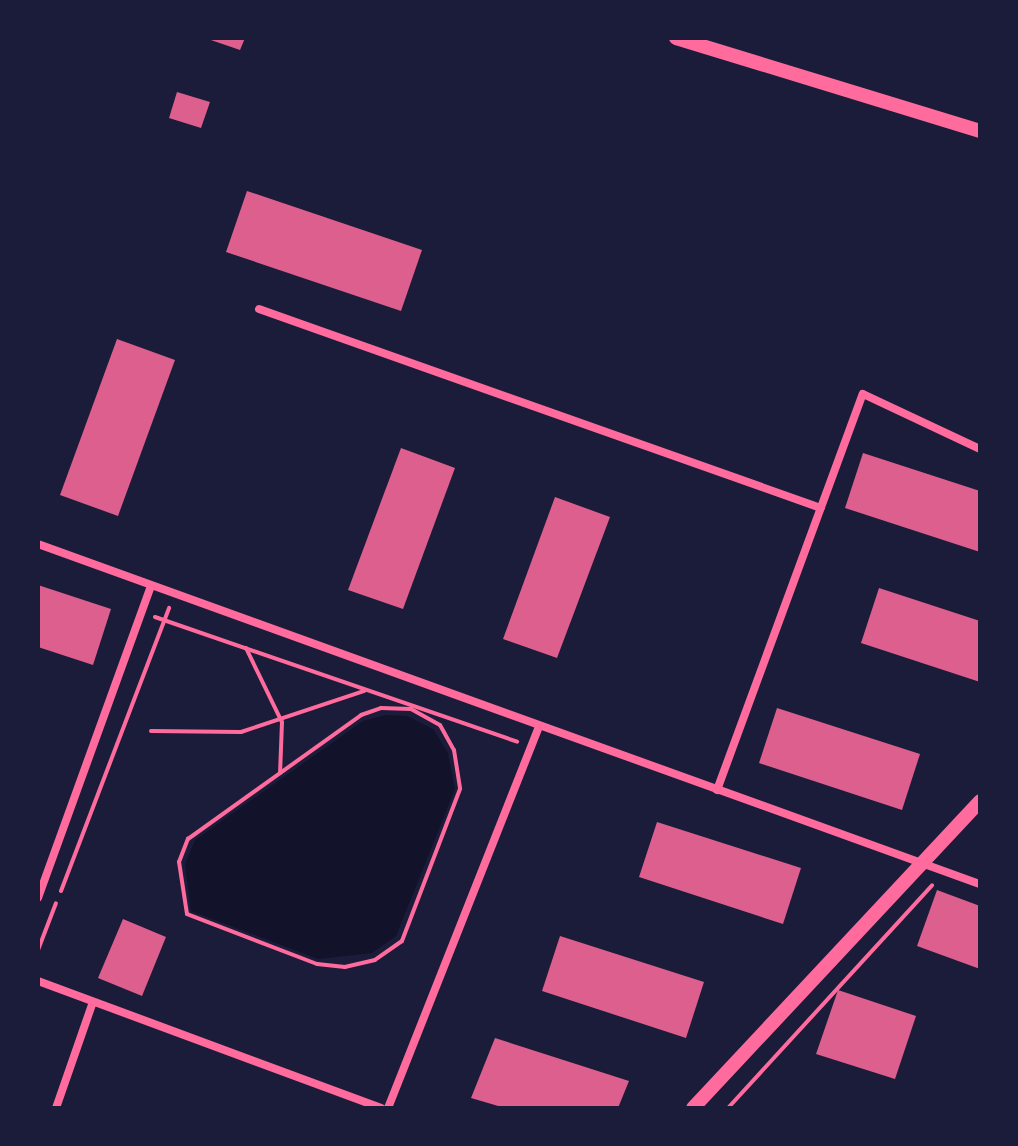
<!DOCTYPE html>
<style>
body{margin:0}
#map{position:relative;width:1018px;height:1146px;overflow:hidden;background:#1b1b3a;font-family:Karla,sans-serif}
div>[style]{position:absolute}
.water>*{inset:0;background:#12122b}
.building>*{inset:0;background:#dd5f8e}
.path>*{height:4px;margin:-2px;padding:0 2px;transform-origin:2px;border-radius:2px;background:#ff6b9d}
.minor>*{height:8px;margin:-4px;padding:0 4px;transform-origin:4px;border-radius:4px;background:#ff6b9d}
.tertiary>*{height:14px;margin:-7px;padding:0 7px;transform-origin:7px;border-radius:7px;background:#ff6b9d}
span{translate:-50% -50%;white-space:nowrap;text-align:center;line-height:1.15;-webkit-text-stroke:7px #1b1b3a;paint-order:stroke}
.frame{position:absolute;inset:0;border:40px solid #1b1b3a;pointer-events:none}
</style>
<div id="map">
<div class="water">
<i style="clip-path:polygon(386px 715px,407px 716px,433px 729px,448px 753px,455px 789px,396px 936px,372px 953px,318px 959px,191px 911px,185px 864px,195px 840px,363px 721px)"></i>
</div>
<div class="building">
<i style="clip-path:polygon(205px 38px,245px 38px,240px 50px)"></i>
<i style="clip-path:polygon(177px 92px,210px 102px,201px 128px,169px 118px)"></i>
<i style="clip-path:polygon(247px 191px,422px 250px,401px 311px,226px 252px)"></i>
<i style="clip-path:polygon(117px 339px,175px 360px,118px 516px,60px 495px)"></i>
<i style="clip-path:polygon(401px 448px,455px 468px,403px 609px,348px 590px)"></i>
<i style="clip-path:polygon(863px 453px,980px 491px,980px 552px,845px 508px)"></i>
<i style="clip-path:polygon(555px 497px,610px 517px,557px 658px,503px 639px)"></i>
<i style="clip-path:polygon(38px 585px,111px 609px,93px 665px,38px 647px)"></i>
<i style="clip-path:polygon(879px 588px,980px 621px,980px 682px,861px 643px)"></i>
<i style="clip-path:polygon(777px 708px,920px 754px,902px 810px,759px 763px)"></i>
<i style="clip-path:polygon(657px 822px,801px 868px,783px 924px,639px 877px)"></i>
<i style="clip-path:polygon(937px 890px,980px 906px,980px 969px,917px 946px)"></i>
<i style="clip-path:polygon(123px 919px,166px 937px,142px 996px,98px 978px)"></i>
<i style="clip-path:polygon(560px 936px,704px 982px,686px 1038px,542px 991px)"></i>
<i style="clip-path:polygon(838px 990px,916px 1016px,895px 1079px,816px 1054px)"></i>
<i style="clip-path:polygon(495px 1038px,629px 1081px,618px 1108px,505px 1108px,471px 1098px)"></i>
</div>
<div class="path">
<i style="left:155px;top:617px;width:383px;rotate:19deg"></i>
<i style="left:246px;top:648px;width:82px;rotate:64.1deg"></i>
<i style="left:282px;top:722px;width:51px;rotate:92.2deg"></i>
<i style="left:381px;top:708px;width:30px;rotate:2deg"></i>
<i style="left:411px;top:709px;width:33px;rotate:29deg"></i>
<i style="left:440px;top:725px;width:29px;rotate:61deg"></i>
<i style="left:454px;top:750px;width:39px;rotate:81deg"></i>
<i style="left:460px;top:789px;width:163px;rotate:110.9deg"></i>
<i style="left:402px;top:941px;width:33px;rotate:145deg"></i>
<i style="left:375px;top:960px;width:31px;rotate:167deg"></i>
<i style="left:345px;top:967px;width:28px;rotate:-174deg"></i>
<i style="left:317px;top:964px;width:139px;rotate:-159deg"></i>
<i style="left:187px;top:914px;width:53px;rotate:-98.7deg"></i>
<i style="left:179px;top:862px;width:25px;rotate:-69deg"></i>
<i style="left:188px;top:839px;width:213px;rotate:-35.6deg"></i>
<i style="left:361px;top:715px;width:21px;rotate:-19deg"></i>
<i style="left:151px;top:731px;width:90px;rotate:0.6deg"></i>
<i style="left:241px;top:732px;width:130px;rotate:-18.4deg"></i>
<i style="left:61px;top:891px;width:303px;rotate:-69.1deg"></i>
<i style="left:38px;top:950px;width:50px;rotate:-69deg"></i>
<i style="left:728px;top:1108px;width:302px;rotate:-47.5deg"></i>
</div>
<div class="minor">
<i style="left:259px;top:309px;width:596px;rotate:19.5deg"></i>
<i style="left:38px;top:544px;width:1001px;rotate:19.85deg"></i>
<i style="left:717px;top:790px;width:422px;rotate:-69.8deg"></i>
<i style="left:863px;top:394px;width:129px;rotate:25.2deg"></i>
<i style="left:38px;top:898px;width:332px;rotate:-70.1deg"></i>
<i style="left:38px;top:981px;width:366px;rotate:20.3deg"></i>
<i style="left:56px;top:1108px;width:112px;rotate:-70.8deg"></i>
<i style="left:388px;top:1108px;width:410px;rotate:-68.4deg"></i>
</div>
<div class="tertiary">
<i style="left:676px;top:38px;width:318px;rotate:17deg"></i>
<i style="left:693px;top:1108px;width:420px;rotate:-46.9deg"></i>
</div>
<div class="frame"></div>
</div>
